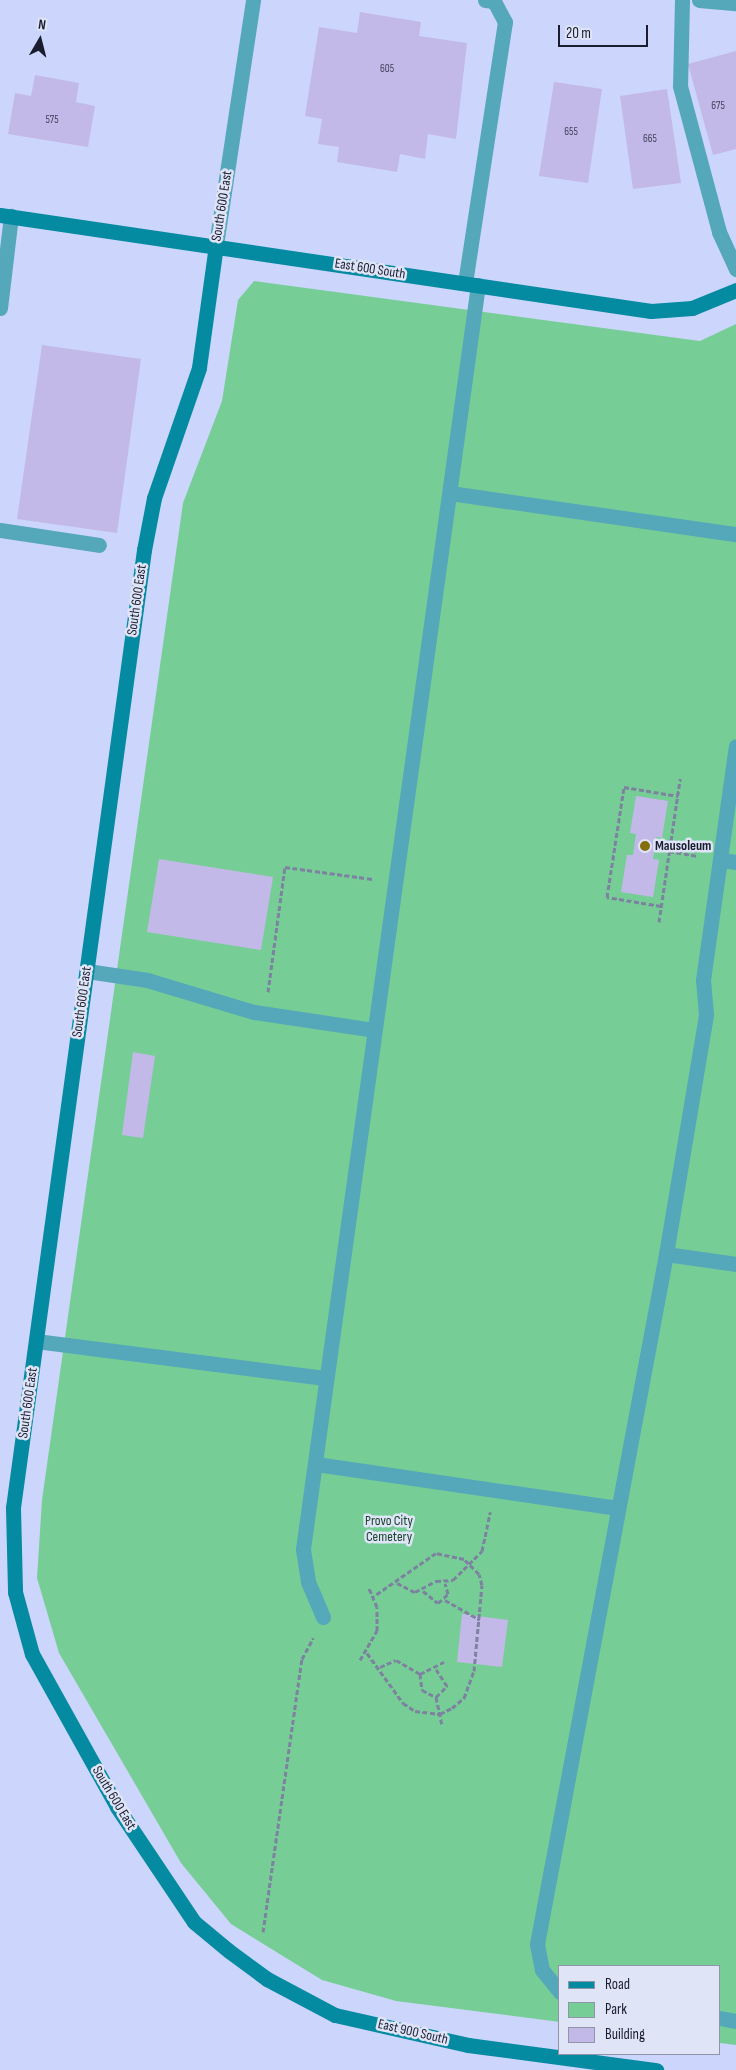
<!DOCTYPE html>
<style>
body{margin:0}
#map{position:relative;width:736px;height:2070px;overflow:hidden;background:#ccd5fc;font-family:"Sofia Sans Condensed",sans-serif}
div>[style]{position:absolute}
.green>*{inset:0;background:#76ce96}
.building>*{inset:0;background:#c3b9e9}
.path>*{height:3px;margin-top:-1.5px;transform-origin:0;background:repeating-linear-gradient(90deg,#7c829f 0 5px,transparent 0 7.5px)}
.lane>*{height:15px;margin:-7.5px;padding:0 7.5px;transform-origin:7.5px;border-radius:7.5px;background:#55a7ba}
.street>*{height:15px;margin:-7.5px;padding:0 7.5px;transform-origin:7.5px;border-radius:7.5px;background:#55a7ba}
.secondary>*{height:15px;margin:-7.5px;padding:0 7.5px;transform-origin:7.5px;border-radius:7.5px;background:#048aa1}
.dots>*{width:14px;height:14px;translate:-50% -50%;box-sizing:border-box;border:2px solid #dfe4f7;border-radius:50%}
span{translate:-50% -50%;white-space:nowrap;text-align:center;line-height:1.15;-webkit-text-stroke:5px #dfe4f7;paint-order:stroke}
.number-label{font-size:11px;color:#44445d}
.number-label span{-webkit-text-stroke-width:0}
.street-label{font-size:14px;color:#191d2e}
.poi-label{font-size:14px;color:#191d2e;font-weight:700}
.left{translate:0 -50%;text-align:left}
.park-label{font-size:14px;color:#1a432a}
.legend{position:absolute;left:558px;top:1965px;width:162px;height:90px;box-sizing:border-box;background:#dfe4f7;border:1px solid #9094a7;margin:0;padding:6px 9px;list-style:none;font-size:15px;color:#191d2e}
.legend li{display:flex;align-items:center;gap:10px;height:25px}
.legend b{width:25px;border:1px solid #9094a7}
.north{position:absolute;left:15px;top:15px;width:50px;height:50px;-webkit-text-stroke:4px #dfe4f7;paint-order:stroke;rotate:8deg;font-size:14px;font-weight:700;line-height:20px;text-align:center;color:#191d2e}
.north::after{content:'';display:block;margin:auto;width:18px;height:22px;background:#191d2e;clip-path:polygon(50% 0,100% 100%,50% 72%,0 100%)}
.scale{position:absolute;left:558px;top:25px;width:90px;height:22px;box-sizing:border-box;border:2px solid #191d2e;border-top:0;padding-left:6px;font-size:15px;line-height:18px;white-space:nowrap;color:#191d2e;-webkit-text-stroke:4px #dfe4f7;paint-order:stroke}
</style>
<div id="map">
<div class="green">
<i style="clip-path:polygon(254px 281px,700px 341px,736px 324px,736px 2045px,720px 2043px,720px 1966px,560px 1966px,560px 2022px,396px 2001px,322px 1980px,231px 1924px,181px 1863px,59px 1653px,37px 1578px,42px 1500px,183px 503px,222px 401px,238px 300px)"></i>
</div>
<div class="building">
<i style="clip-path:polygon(360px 12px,421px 22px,419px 36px,467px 43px,456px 139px,428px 134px,425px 159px,400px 154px,397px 172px,337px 162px,339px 147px,318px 144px,322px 119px,305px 116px,319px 27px,357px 33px)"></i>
<i style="clip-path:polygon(736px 51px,736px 149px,713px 155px,688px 64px)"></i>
<i style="clip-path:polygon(35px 75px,79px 83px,76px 102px,95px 106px,88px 147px,8px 134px,15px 93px,31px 96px)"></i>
<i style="clip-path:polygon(554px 82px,602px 89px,588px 183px,539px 176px)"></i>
<i style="clip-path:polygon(667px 89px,681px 183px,633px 189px,620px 96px)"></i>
<i style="clip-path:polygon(42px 345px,141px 359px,117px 533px,17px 519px)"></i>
<i style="clip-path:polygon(636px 796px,668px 801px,662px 838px,656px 837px,653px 859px,659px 860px,653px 897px,621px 892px,627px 855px,633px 855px,636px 834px,630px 833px)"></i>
<i style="clip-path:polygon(159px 859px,273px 877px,261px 950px,147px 932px)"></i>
<i style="clip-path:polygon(133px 1052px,155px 1056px,143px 1138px,122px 1135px)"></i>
<i style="clip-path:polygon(462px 1614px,508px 1620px,502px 1667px,457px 1662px)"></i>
</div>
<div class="path">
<i style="left:669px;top:851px;width:29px;rotate:10deg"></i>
<i style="left:661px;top:906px;width:55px;rotate:-170.5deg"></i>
<i style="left:607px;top:897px;width:111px;rotate:-81.2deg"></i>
<i style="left:624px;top:787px;width:55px;rotate:9.5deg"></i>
<i style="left:659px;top:922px;width:145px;rotate:-81.6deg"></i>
<i style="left:268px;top:992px;width:126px;rotate:-82.3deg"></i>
<i style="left:285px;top:867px;width:88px;rotate:7.9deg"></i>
<i style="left:397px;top:1583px;width:20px;rotate:27deg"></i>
<i style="left:415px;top:1592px;width:24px;rotate:-28deg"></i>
<i style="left:436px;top:1581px;width:17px;rotate:-3deg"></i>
<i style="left:453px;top:1580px;width:41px;rotate:-45deg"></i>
<i style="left:482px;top:1551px;width:40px;rotate:-78deg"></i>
<i style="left:423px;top:1591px;width:19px;rotate:39deg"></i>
<i style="left:438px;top:1603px;width:13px;rotate:-42deg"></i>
<i style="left:448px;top:1594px;width:11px;rotate:-105deg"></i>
<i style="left:445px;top:1600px;width:40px;rotate:29.7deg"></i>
<i style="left:367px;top:1653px;width:62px;rotate:54.2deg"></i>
<i style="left:403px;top:1703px;width:14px;rotate:34deg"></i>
<i style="left:415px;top:1711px;width:25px;rotate:7deg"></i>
<i style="left:440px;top:1714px;width:13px;rotate:-27deg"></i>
<i style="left:452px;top:1708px;width:16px;rotate:-40deg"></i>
<i style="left:464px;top:1698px;width:29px;rotate:-70deg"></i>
<i style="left:474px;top:1671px;width:86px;rotate:-84.7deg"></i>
<i style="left:482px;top:1585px;width:11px;rotate:-105deg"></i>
<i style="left:479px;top:1574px;width:21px;rotate:-135deg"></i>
<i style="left:464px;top:1559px;width:29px;rotate:-168deg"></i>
<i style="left:436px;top:1553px;width:75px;rotate:145.3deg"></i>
<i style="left:360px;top:1660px;width:34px;rotate:-60deg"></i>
<i style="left:377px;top:1631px;width:24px;rotate:-90deg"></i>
<i style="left:377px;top:1607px;width:21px;rotate:-113deg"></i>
<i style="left:380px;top:1667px;width:17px;rotate:-24deg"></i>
<i style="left:396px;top:1660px;width:28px;rotate:30deg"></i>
<i style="left:420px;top:1674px;width:27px;rotate:-27deg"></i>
<i style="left:420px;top:1674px;width:16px;rotate:83deg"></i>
<i style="left:422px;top:1690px;width:16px;rotate:27deg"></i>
<i style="left:436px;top:1697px;width:16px;rotate:-45deg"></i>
<i style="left:447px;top:1686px;width:20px;rotate:-123deg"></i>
<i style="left:436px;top:1697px;width:30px;rotate:78deg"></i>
<i style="left:263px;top:1932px;width:276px;rotate:-81.9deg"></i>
<i style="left:302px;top:1659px;width:24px;rotate:-62deg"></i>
</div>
<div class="lane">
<i style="left:682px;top:0;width:86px;rotate:91.3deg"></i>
<i style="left:680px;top:86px;width:151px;rotate:75deg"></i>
<i style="left:719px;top:232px;width:41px;rotate:65.3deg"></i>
<i style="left:699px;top:0;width:37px;rotate:5deg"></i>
<i style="left:465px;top:283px;width:264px;rotate:-81.3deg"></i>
<i style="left:505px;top:22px;width:24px;rotate:-118deg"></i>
<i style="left:494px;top:1px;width:9px;rotate:-174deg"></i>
<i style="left:0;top:308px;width:93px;rotate:-83.2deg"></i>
<i style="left:450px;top:493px;width:289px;rotate:8.2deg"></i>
<i style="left:0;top:530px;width:100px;rotate:8.6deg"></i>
<i style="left:720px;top:860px;width:16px;rotate:7deg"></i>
<i style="left:87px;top:971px;width:61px;rotate:8.5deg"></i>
<i style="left:147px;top:980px;width:112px;rotate:16.7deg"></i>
<i style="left:254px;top:1012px;width:121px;rotate:8.5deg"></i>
<i style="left:666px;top:1254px;width:71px;rotate:8.1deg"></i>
<i style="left:36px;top:1341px;width:291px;rotate:7.3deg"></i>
<i style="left:316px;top:1464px;width:303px;rotate:8.3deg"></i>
<i style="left:323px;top:1617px;width:39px;rotate:-113deg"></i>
<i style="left:308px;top:1581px;width:32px;rotate:-99deg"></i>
<i style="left:303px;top:1549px;width:1276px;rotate:-82.12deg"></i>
<i style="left:560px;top:1992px;width:28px;rotate:-129deg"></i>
<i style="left:542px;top:1970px;width:26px;rotate:-101deg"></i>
<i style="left:537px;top:1944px;width:702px;rotate:-79.41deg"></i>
<i style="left:666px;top:1254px;width:243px;rotate:-80.5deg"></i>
<i style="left:706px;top:1014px;width:34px;rotate:-95deg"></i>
<i style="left:703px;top:980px;width:236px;rotate:-82deg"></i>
<i style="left:720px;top:2018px;width:16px;rotate:11deg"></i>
</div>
<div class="street">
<i style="left:216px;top:245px;width:248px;rotate:-81.4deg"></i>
</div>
<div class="secondary">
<i style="left:0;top:215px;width:658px;rotate:8.39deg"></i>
<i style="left:651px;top:311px;width:41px;rotate:-4.2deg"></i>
<i style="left:692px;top:308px;width:48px;rotate:-22.2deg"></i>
<i style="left:216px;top:245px;width:124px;rotate:97.9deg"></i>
<i style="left:199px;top:368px;width:138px;rotate:109.1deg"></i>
<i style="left:154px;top:498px;width:53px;rotate:100.9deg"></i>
<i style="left:144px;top:550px;width:967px;rotate:97.79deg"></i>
<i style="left:13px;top:1508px;width:84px;rotate:88.6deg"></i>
<i style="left:15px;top:1592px;width:64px;rotate:74.7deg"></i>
<i style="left:32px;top:1654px;width:175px;rotate:60.9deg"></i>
<i style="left:117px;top:1807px;width:138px;rotate:56.2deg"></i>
<i style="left:194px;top:1922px;width:45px;rotate:39.6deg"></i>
<i style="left:229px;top:1951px;width:47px;rotate:36.4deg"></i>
<i style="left:267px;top:1979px;width:77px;rotate:27.9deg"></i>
<i style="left:335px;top:2015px;width:136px;rotate:12.7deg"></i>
<i style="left:468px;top:2045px;width:190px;rotate:7.6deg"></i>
</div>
<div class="dots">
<i style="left:645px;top:846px;background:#856f0d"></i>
</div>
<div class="number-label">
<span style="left:387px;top:69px">605</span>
<span style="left:718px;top:106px">675</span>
<span style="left:52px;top:120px">575</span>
<span style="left:571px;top:132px">655</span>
<span style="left:650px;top:139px">665</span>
</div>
<div class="street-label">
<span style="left:222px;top:206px;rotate:-81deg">South 600 East</span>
<span style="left:370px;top:269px;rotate:9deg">East 600 South</span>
<span style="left:137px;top:600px;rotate:-82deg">South 600 East</span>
<span style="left:82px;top:1002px;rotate:-82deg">South 600 East</span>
<span style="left:28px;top:1403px;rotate:-82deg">South 600 East</span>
<span style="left:114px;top:1798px;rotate:59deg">South 600 East</span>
<span style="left:413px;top:2032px;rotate:13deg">East 900 South</span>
</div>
<div class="poi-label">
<span class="left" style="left:655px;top:846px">Mausoleum</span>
</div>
<div class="park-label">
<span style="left:389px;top:1529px">Provo City<br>Cemetery</span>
</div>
<ul class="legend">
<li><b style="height:6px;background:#048aa1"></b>Road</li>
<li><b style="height:14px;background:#76ce96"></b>Park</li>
<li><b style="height:14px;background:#c3b9e9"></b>Building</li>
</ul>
<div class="north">N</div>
<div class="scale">20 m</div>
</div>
